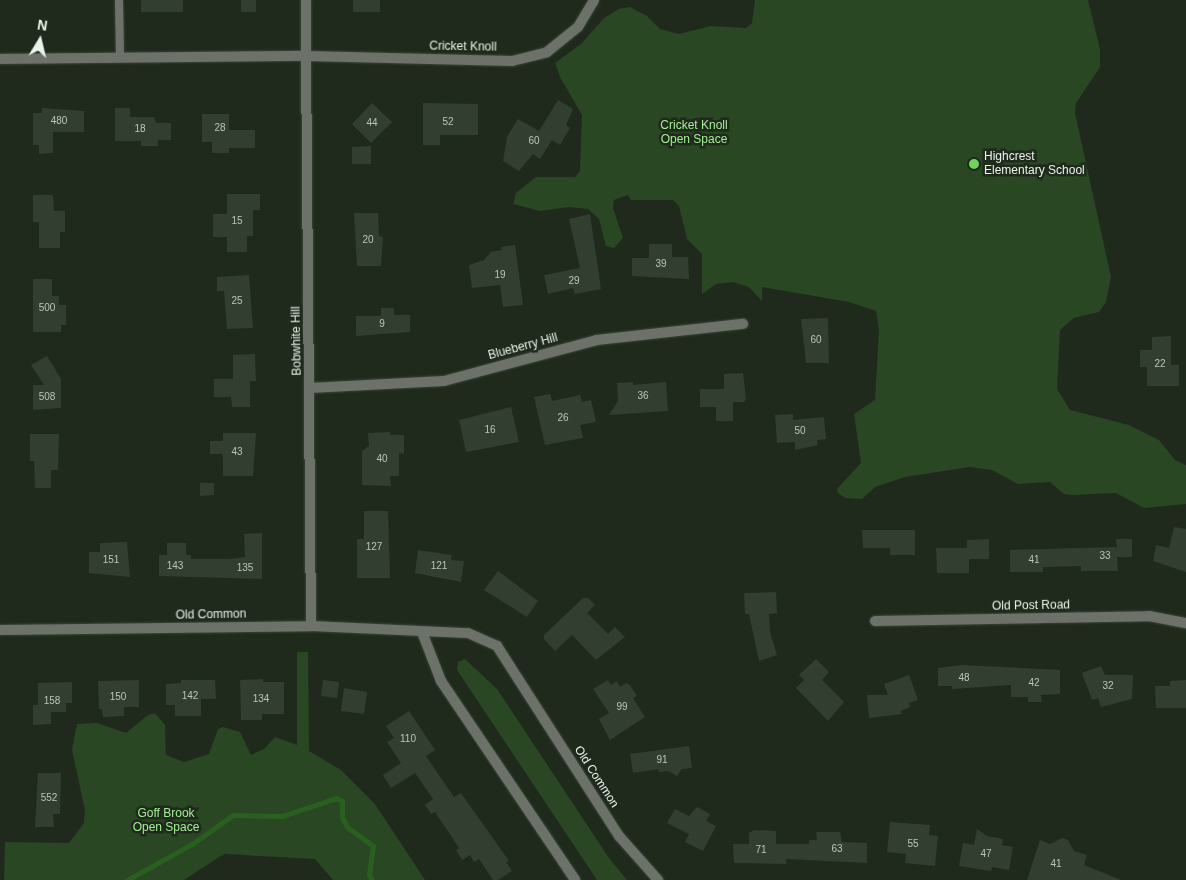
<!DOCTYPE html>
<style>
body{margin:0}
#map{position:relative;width:1186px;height:880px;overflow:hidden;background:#1f2a1d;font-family:Arial,sans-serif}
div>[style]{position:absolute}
.green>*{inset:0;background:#284722}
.stream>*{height:5px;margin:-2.5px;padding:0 2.5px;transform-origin:2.5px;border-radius:2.5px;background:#2a601f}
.building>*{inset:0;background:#323e30}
.roads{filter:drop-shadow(0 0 1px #3b463a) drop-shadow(0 0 1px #3b463a)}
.service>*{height:8px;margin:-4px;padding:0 4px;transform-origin:4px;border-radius:4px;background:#6c716a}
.minor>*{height:10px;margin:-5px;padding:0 5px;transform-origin:5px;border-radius:5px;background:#6c716a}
.dots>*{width:14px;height:14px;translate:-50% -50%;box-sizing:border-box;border:2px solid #1f2a1d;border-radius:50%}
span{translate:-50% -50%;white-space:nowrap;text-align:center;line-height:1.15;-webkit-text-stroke:5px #1f2a1d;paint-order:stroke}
.number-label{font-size:10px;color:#bcc5bb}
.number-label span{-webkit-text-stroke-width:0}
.street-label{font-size:12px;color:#eaf2e9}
.park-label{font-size:12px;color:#a1ee93}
.poi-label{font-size:12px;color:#eaf2e9}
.left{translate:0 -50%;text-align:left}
.north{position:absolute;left:15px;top:15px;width:50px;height:50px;-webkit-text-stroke:4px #1f2a1d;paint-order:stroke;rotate:9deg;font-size:14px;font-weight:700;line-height:20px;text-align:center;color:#eaf2e9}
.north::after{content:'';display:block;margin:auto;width:18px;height:22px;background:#eaf2e9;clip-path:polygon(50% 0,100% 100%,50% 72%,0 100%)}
</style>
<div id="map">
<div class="green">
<i style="clip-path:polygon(755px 0,1088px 0,1100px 49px,1100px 67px,1076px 103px,1075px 113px,1111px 277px,1106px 302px,1099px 312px,1074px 318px,1060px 330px,1057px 389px,1070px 410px,1129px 425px,1159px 440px,1175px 460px,1186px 465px,1186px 504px,1144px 508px,1116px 493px,1072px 495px,1064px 494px,1050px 482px,1018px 484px,992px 470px,969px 467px,905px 477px,875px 487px,862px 499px,845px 498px,838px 493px,837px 489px,861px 463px,854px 414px,875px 400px,879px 329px,876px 311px,849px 302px,762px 287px,762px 301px,749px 287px,733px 282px,716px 284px,702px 294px,702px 254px,687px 239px,679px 206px,673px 200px,631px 200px,628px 195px,614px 200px,613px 208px,623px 238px,614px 248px,606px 246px,599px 219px,588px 209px,569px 207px,540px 211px,513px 204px,516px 193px,536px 177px,575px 177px,580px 171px,582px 115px,560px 77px,555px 63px,581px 44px,604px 18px,619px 9px,630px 7px,647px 16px,660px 29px,679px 34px,711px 26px,746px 28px,752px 23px)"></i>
<i style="clip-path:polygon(297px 652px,308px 652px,309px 751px,341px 770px,375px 804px,425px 880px,333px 880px,315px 859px,224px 854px,184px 880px,4px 880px,5px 842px,69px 843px,84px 823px,85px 810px,72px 750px,77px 724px,97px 723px,126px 733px,148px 715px,155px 713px,165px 725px,166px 755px,184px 762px,209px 754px,218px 729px,223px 727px,240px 732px,251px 755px,264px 749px,275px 737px,297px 745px)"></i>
<i style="clip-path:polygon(465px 659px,497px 689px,609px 858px,627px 880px,597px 880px,457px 670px,458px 662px)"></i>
</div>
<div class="stream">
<i style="left:127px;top:880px;width:74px;rotate:-29deg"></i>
<i style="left:192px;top:844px;width:50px;rotate:-35.3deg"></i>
<i style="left:233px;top:815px;width:49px;rotate:1.2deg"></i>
<i style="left:282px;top:816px;width:57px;rotate:-18.4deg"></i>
<i style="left:336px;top:798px;width:7px;rotate:27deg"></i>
<i style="left:342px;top:801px;width:16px;rotate:90deg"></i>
<i style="left:342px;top:817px;width:11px;rotate:63deg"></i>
<i style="left:347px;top:827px;width:32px;rotate:36deg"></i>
<i style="left:373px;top:846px;width:29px;rotate:98deg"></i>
<i style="left:369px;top:875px;width:6px;rotate:59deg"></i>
</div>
<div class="building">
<i style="clip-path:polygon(141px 0,183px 0,183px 12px,141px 12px)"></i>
<i style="clip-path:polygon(241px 0,256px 0,256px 12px,241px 12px)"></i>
<i style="clip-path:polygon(353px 0,380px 0,380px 12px,353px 12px)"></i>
<i style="clip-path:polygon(558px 100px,573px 109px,566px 125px,570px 128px,560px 145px,552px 140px,540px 159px,533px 154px,519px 171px,503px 161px,507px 137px,518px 119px,539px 131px)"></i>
<i style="clip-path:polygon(372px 103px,392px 122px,371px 143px,352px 124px)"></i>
<i style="clip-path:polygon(423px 103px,478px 104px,478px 135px,440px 135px,440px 145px,423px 145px)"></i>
<i style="clip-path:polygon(42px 108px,84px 111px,84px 132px,53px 132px,53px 153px,39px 154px,39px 145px,33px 145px,33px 113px,42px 113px)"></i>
<i style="clip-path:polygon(115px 108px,130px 108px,130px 117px,154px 117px,156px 123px,171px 123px,171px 140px,158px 140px,158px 146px,141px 146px,141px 141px,115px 141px)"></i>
<i style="clip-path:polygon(202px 114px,229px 114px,229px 130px,255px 130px,255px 148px,229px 148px,229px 153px,212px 153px,212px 142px,202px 142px)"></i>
<i style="clip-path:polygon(371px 146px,371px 164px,352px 164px,352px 147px)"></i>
<i style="clip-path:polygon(227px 194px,260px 194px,260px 210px,253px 210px,253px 236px,247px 236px,247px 252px,227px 252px,227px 237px,213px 237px,213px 214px,227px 214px)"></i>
<i style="clip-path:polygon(33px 195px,53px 195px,54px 211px,65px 211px,65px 232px,60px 232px,60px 248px,39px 248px,39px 222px,33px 222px)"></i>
<i style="clip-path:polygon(354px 213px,378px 213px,379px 236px,383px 237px,381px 266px,357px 266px)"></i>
<i style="clip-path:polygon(590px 214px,601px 289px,575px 294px,573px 288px,548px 294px,544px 275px,580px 268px,569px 219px)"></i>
<i style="clip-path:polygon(649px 244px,672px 244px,672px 257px,688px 257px,689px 279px,632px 276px,632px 258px,649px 258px)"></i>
<i style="clip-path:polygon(515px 245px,523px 305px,503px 307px,500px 285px,472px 288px,469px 265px,484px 260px,491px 252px,502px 250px,501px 247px)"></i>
<i style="clip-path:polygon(249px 275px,253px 328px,227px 329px,224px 291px,217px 291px,217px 277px)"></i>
<i style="clip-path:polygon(33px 279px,52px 279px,52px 296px,59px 296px,59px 305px,66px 305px,66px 325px,61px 325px,61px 332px,33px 332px)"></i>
<i style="clip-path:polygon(381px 308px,394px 308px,394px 315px,410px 315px,410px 332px,356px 336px,356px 316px,381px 316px)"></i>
<i style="clip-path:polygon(828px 318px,829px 363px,806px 363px,801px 319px)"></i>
<i style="clip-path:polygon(1171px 336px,1171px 365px,1179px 365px,1179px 386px,1147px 386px,1147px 367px,1140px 367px,1140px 350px,1152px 350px,1152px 337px)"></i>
<i style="clip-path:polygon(255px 354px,256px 381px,250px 381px,250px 407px,232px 407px,231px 397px,214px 397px,214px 379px,233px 379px,233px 355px)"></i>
<i style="clip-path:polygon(47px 356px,61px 379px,61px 408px,33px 410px,33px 385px,44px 385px,31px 365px)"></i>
<i style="clip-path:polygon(743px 373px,746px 399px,744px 402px,733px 402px,733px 421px,716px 421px,716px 407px,700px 407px,700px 389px,724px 389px,724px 374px)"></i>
<i style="clip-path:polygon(633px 382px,633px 385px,666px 382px,668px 411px,609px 415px,618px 401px,617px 383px)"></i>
<i style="clip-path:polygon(550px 394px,552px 401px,580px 395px,582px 402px,591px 400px,596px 422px,580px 425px,583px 438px,545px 445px,534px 397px)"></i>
<i style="clip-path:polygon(511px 407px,519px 442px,466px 452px,459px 420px)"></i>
<i style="clip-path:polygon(793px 414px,793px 420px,824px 417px,826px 439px,817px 440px,818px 445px,795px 450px,795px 442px,777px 443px,775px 415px)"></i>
<i style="clip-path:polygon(390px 432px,390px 435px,404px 435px,404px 454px,399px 453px,399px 476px,390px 476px,391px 486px,362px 485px,362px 451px,369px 446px,368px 433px)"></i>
<i style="clip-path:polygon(223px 433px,256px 433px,253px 476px,223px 476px,223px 458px,222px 454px,210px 454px,210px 441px,223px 441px)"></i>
<i style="clip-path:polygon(30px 434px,59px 434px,58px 470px,51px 470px,51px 488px,35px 488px,34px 461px,30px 461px)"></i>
<i style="clip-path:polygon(200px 483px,214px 483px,214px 495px,200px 496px)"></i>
<i style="clip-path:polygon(364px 511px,388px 511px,390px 578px,357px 578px,357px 539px,364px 539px)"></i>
<i style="clip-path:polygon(1174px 527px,1186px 529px,1186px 572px,1153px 561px,1156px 545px,1169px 548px)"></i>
<i style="clip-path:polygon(862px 530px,915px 530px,915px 555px,890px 555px,890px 548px,863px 548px)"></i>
<i style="clip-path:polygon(262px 533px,262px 579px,159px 576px,159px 555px,167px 555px,167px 543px,186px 543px,186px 555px,191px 555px,191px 559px,230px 559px,245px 557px,244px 534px)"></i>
<i style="clip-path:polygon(989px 539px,989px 559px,969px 559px,969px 573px,937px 573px,936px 548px,967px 548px,967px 540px)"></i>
<i style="clip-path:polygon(1116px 539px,1132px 539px,1132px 557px,1117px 557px,1118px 571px,1081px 571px,1081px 566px,1043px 567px,1043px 572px,1010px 572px,1010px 550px,1117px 547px)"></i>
<i style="clip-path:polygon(127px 542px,130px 577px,89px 573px,89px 552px,100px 552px,100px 543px)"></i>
<i style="clip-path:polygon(418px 550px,452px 555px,451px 560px,464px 561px,461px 582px,415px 573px)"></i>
<i style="clip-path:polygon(498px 571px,538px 601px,527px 617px,484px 590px)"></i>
<i style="clip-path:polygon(776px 592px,777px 613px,769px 614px,770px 632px,777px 655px,759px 661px,749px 614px,745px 614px,744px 593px)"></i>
<i style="clip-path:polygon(583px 598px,588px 598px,595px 605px,587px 613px,608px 634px,615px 627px,625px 637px,596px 660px,572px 635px,555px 651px,544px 639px,544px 635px)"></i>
<i style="clip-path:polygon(816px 659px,829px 672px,822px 680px,844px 702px,828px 721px,796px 688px,804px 680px,799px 675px)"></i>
<i style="clip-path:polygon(962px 665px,1060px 670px,1060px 694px,1041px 695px,1042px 702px,1028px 702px,1028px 697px,1011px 697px,1011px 685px,952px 689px,952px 686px,938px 686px,938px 668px)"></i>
<i style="clip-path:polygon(1101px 666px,1105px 675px,1133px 675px,1132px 699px,1101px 707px,1098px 698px,1092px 700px,1082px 673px)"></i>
<i style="clip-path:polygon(909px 675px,918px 700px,909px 703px,910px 707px,901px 711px,902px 714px,869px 718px,867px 695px,888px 695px,884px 684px)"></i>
<i style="clip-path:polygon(263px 679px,263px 682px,284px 682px,284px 714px,262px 714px,262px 720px,241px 720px,240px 680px)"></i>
<i style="clip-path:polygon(139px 680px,139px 707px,124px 707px,124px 716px,103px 717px,102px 709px,99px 709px,98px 681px)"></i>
<i style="clip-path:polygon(181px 680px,215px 680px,216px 699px,201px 699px,201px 716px,175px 716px,175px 705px,166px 705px,166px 684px,181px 683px)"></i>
<i style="clip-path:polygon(323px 680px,339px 682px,337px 698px,321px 696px)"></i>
<i style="clip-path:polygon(608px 680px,611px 685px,617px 681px,620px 687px,626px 683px,630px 685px,637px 696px,633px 698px,645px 717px,610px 740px,599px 719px,609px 713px,593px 689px)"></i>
<i style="clip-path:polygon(1186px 680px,1186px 708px,1156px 708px,1155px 686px,1170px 686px,1170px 681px)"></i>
<i style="clip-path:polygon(72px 682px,72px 703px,66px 703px,66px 712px,51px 712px,51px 724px,33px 725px,33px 705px,38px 705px,38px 683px)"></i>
<i style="clip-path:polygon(344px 688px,367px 692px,364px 714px,341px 711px)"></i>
<i style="clip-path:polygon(409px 711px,435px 750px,426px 756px,454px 797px,461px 793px,509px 861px,506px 862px,512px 871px,498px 880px,493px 880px,479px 859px,474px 862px,470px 855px,462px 860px,456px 850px,459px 848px,435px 812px,431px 814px,425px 805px,433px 799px,415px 773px,391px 788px,383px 775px,401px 763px,387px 742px,394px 738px,386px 726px)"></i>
<i style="clip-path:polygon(689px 746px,692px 768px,682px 769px,677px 776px,668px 771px,659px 772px,658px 769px,633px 773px,630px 754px)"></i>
<i style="clip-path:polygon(38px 773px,61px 773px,60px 814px,53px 814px,54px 827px,35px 827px)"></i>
<i style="clip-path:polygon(697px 807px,710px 814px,706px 821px,716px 826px,703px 851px,685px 842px,689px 834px,667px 823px,675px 809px,689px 816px)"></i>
<i style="clip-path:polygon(890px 822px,930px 825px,929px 835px,938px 836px,935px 866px,905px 863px,906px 854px,887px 852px)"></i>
<i style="clip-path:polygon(977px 829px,987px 836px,1003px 839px,1002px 845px,1013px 847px,1009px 870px,992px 867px,991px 871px,959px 866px,963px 843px,974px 845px)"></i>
<i style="clip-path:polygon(754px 830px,776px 831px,776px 844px,809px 844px,809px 840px,817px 840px,816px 832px,840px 832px,842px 842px,867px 843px,867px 863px,786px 859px,786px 864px,734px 863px,733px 844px,749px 844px,749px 833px)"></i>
<i style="clip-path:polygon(1062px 838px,1068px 840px,1074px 851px,1087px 855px,1084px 865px,1121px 880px,1027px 880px,1040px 840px,1050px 844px)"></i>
</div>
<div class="roads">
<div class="service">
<i style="left:119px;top:0;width:57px;rotate:89deg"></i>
</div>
<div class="minor">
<i style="left:306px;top:0;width:56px;rotate:90deg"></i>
<i style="left:306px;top:56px;width:206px;rotate:1.4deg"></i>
<i style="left:512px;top:61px;width:36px;rotate:-14deg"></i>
<i style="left:547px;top:52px;width:40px;rotate:-39deg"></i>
<i style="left:578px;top:27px;width:31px;rotate:-59deg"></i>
<i style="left:0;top:59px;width:306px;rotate:-0.6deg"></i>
<i style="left:306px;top:56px;width:570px;rotate:89.5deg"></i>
<i style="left:310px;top:388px;width:134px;rotate:-3deg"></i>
<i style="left:444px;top:381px;width:158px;rotate:-15deg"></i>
<i style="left:597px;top:340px;width:147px;rotate:-6.3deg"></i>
<i style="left:875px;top:621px;width:274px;rotate:-1deg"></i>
<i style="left:1149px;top:616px;width:38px;rotate:11deg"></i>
<i style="left:0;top:630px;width:311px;rotate:-0.7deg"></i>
<i style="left:311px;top:626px;width:157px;rotate:2.6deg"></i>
<i style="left:468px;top:633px;width:32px;rotate:24deg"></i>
<i style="left:497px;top:646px;width:226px;rotate:57.3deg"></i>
<i style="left:619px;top:836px;width:59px;rotate:48.4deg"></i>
<i style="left:422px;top:632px;width:53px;rotate:68.8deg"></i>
<i style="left:441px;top:681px;width:240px;rotate:56deg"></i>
</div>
</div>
<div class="dots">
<i style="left:974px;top:164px;background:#70d35e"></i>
</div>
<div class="number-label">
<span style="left:59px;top:121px">480</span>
<span style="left:448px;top:122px">52</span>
<span style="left:372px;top:123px">44</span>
<span style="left:220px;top:128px">28</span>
<span style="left:140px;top:129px">18</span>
<span style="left:534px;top:141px">60</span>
<span style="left:237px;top:221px">15</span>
<span style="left:368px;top:240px">20</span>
<span style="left:661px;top:264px">39</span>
<span style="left:500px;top:275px">19</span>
<span style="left:574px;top:281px">29</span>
<span style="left:237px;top:301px">25</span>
<span style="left:47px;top:308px">500</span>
<span style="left:382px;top:324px">9</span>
<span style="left:816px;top:340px">60</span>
<span style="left:1160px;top:364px">22</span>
<span style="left:643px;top:396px">36</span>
<span style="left:47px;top:397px">508</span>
<span style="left:563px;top:418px">26</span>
<span style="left:490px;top:430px">16</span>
<span style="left:800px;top:431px">50</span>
<span style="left:237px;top:452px">43</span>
<span style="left:382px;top:459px">40</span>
<span style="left:374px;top:547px">127</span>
<span style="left:1105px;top:556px">33</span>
<span style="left:111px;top:560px">151</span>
<span style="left:1034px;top:560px">41</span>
<span style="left:175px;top:566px">143</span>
<span style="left:439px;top:566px">121</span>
<span style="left:245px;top:568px">135</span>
<span style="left:964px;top:678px">48</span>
<span style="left:1034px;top:683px">42</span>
<span style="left:1108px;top:686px">32</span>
<span style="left:190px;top:696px">142</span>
<span style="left:118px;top:697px">150</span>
<span style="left:261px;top:699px">134</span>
<span style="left:52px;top:701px">158</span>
<span style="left:622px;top:707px">99</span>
<span style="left:408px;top:739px">110</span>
<span style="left:662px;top:760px">91</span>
<span style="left:49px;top:798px">552</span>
<span style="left:913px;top:844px">55</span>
<span style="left:837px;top:849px">63</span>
<span style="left:761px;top:850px">71</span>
<span style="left:986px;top:854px">47</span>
<span style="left:1056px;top:864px">41</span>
</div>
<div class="street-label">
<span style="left:463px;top:47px;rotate:1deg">Cricket Knoll</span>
<span style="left:297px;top:341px;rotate:-91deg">Bobwhite Hill</span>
<span style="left:523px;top:347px;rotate:-15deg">Blueberry Hill</span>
<span style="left:1031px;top:606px;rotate:-1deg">Old Post Road</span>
<span style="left:211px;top:615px;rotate:-1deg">Old Common</span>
<span style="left:596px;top:777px;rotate:57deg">Old Common</span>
</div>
<div class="park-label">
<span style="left:694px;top:133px">Cricket Knoll<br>Open Space</span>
<span style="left:166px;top:821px">Goff Brook<br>Open Space</span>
</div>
<div class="poi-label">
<span class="left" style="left:984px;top:164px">Highcrest<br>Elementary School</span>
</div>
<div class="north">N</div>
</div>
